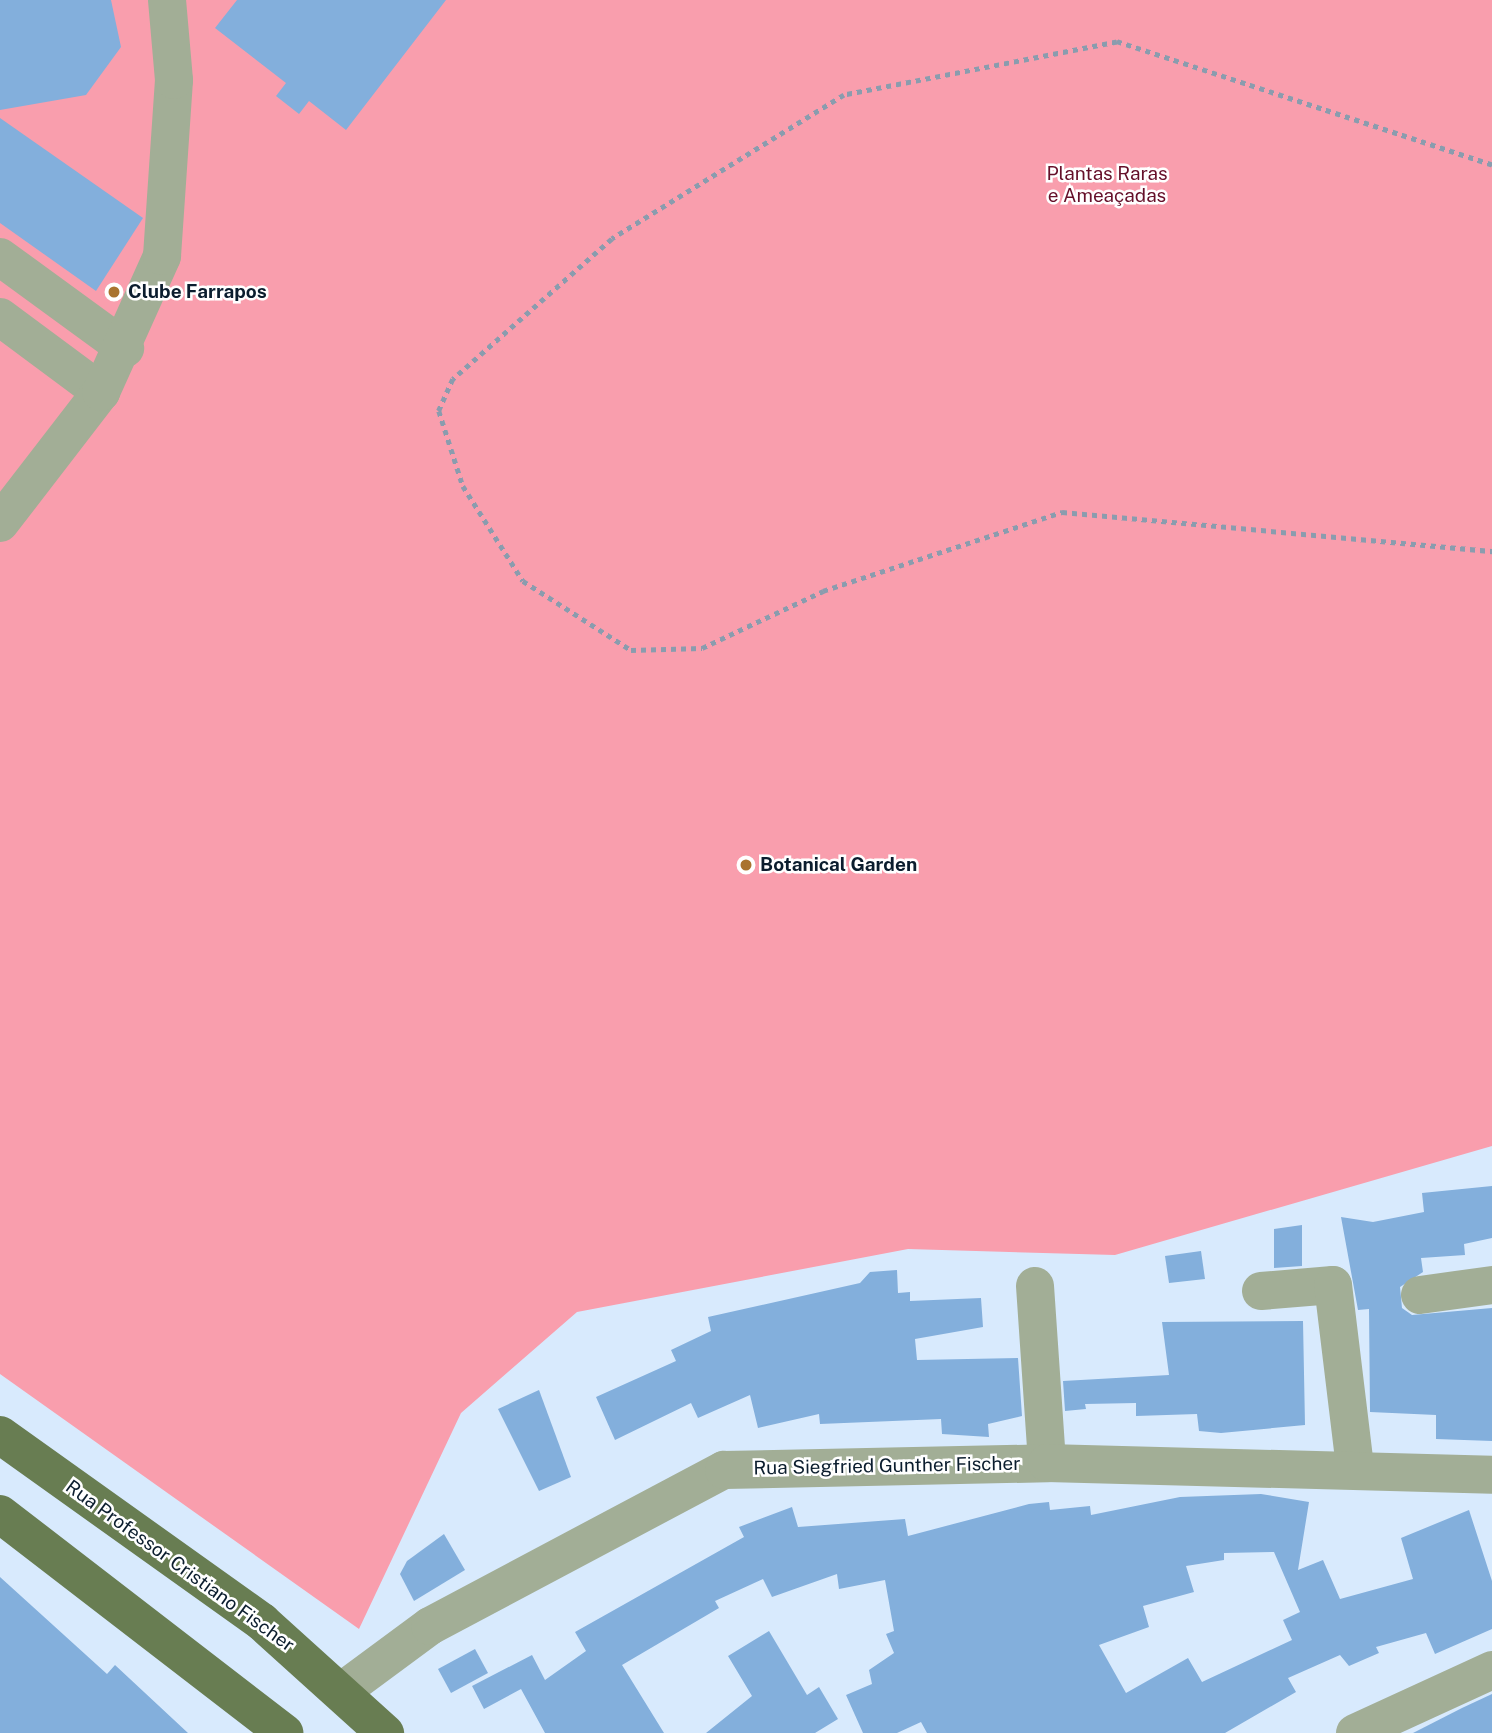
<!DOCTYPE html>
<meta charset="utf-8">
<style>
body{margin:0}
#map{position:relative;width:1492px;height:1733px;overflow:hidden;background:#d8eafd;font-family:"Public Sans",sans-serif}
div>[style]{position:absolute}
.green>*{inset:0;background:#f99ead}
.building>*{inset:0;background:#83afdc}
.path>*{height:4.5px;margin-top:-2.25px;transform-origin:0;background:repeating-linear-gradient(90deg,#8a9cae 0 5px,transparent 0 10px)}
.minor>*{height:38px;margin:-19px;padding:0 19px;transform-origin:19px;border-radius:19px;background:#a2ae96}
.major>*{height:38px;margin:-19px;padding:0 19px;transform-origin:19px;border-radius:19px;background:#687d52}
.dots>*{width:19px;height:19px;translate:-50% -50%;box-sizing:border-box;border:4px solid #fff;border-radius:50%}
span{translate:-50% -50%;white-space:nowrap;text-align:center;line-height:1.15;-webkit-text-stroke:5px #fff;paint-order:stroke}
.park-label{font-size:19px;color:#650f29}
.poi-label{font-size:19px;color:#0b1d2e;font-weight:700}
.left{translate:0 -50%;text-align:left}
.street-label{font-size:19px;color:#0b1d2e}
</style>
<div id="map">
<div class="green">
<i style="clip-path:polygon(0 0,1492px 0,1492px 1146px,1115px 1255px,908px 1249px,577px 1312px,461px 1413px,359px 1629px,0 1374px)"></i>
</div>
<div class="building">
<i style="clip-path:polygon(0 0,111px 0,121px 47px,86px 95px,0 110px)"></i>
<i style="clip-path:polygon(237px 0,446px 0,346px 130px,309px 101px,299px 114px,276px 96px,286px 83px,215px 28px)"></i>
<i style="clip-path:polygon(0 118px,143px 218px,96px 291px,0 223px)"></i>
<i style="clip-path:polygon(1492px 1186px,1492px 1238px,1464px 1244px,1465px 1255px,1421px 1258px,1423px 1272px,1400px 1287px,1402px 1308px,1412px 1315px,1492px 1308px,1492px 1441px,1436px 1439px,1436px 1415px,1370px 1412px,1369px 1309px,1358px 1310px,1341px 1217px,1373px 1222px,1424px 1212px,1422px 1193px)"></i>
<i style="clip-path:polygon(1302px 1225px,1302px 1266px,1274px 1268px,1274px 1229px)"></i>
<i style="clip-path:polygon(1201px 1251px,1205px 1279px,1169px 1283px,1165px 1256px)"></i>
<i style="clip-path:polygon(897px 1270px,898px 1293px,910px 1292px,910px 1301px,981px 1298px,983px 1327px,915px 1339px,917px 1360px,1018px 1358px,1022px 1416px,988px 1424px,989px 1437px,942px 1434px,941px 1419px,820px 1424px,819px 1414px,758px 1428px,750px 1395px,698px 1418px,691px 1403px,615px 1440px,596px 1397px,676px 1361px,671px 1350px,711px 1331px,708px 1317px,860px 1283px,870px 1272px)"></i>
<i style="clip-path:polygon(1303px 1321px,1305px 1425px,1221px 1433px,1199px 1431px,1197px 1414px,1136px 1416px,1136px 1403px,1085px 1404px,1086px 1409px,1065px 1411px,1063px 1381px,1169px 1375px,1162px 1322px)"></i>
<i style="clip-path:polygon(539px 1390px,571px 1477px,539px 1491px,498px 1409px)"></i>
<i style="clip-path:polygon(evenodd,1261px 1494px,1309px 1502px,1298px 1570px,1323px 1560px,1340px 1599px,1413px 1579px,1401px 1538px,1469px 1510px,1492px 1581px,1492px 1629px,1435px 1654px,1426px 1633px,1376px 1647px,1379px 1653px,1349px 1666px,1340px 1655px,1288px 1678px,1296px 1692px,1225px 1733px,927px 1733px,921px 1722px,897px 1733px,863px 1733px,846px 1695px,872px 1684px,869px 1670px,894px 1653px,886px 1634px,894px 1631px,885px 1580px,839px 1589px,837px 1574px,772px 1597px,763px 1579px,715px 1601px,719px 1608px,622px 1665px,664px 1733px,545px 1733px,521px 1689px,484px 1709px,472px 1686px,532px 1655px,545px 1680px,586px 1651px,575px 1632px,744px 1537px,739px 1527px,792px 1507px,798px 1527px,905px 1519px,908px 1536px,1029px 1504px,1049px 1502px,1050px 1510px,1090px 1506px,1091px 1515px,1180px 1497px,1261px 1494px,1274px 1552px,1300px 1612px,1283px 1620px,1292px 1640px,1202px 1682px,1188px 1658px,1126px 1693px,1099px 1645px,1149px 1627px,1143px 1606px,1194px 1592px,1186px 1566px,1224px 1560px,1224px 1553px,1274px 1552px)"></i>
<i style="clip-path:polygon(444px 1534px,465px 1570px,414px 1601px,400px 1574px,407px 1561px)"></i>
<i style="clip-path:polygon(0 1577px,107px 1674px,115px 1665px,188px 1733px,0 1733px)"></i>
<i style="clip-path:polygon(769px 1631px,807px 1695px,819px 1687px,838px 1719px,815px 1733px,706px 1733px,752px 1696px,728px 1656px)"></i>
<i style="clip-path:polygon(475px 1649px,488px 1673px,451px 1693px,438px 1669px)"></i>
<i style="clip-path:polygon(1492px 1694px,1492px 1733px,1413px 1733px,1462px 1708px)"></i>
</div>
<div class="path">
<i style="left:1492px;top:165px;width:395px;rotate:-161.8deg"></i>
<i style="left:1117px;top:42px;width:278px;rotate:169deg"></i>
<i style="left:844px;top:95px;width:273px;rotate:148.2deg"></i>
<i style="left:612px;top:239px;width:212px;rotate:138.6deg"></i>
<i style="left:453px;top:379px;width:35px;rotate:114deg"></i>
<i style="left:439px;top:411px;width:79px;rotate:72.3deg"></i>
<i style="left:463px;top:486px;width:112px;rotate:57.7deg"></i>
<i style="left:523px;top:581px;width:128px;rotate:32.6deg"></i>
<i style="left:631px;top:650px;width:71px;rotate:-1.6deg"></i>
<i style="left:702px;top:648px;width:134px;rotate:-25.2deg"></i>
<i style="left:823px;top:591px;width:252px;rotate:-18.3deg"></i>
<i style="left:1062px;top:512px;width:432px;rotate:5.2deg"></i>
</div>
<div class="minor">
<i style="left:0;top:257px;width:155px;rotate:36.1deg"></i>
<i style="left:0;top:317px;width:126px;rotate:36.6deg"></i>
<i style="left:0;top:523px;width:165px;rotate:-52.4deg"></i>
<i style="left:101px;top:392px;width:149px;rotate:-65.8deg"></i>
<i style="left:162px;top:256px;width:176px;rotate:-86.1deg"></i>
<i style="left:174px;top:80px;width:80px;rotate:-95deg"></i>
<i style="left:1035px;top:1286px;width:177px;rotate:86.1deg"></i>
<i style="left:1261px;top:1291px;width:72px;rotate:-4.8deg"></i>
<i style="left:1333px;top:1285px;width:183px;rotate:83.1deg"></i>
<i style="left:1420px;top:1295px;width:73px;rotate:-7.9deg"></i>
<i style="left:342px;top:1691px;width:109px;rotate:-36.5deg"></i>
<i style="left:430px;top:1626px;width:333px;rotate:-28deg"></i>
<i style="left:724px;top:1470px;width:323px;rotate:-1.2deg"></i>
<i style="left:1047px;top:1463px;width:445px;rotate:1.5deg"></i>
<i style="left:1355px;top:1733px;width:151px;rotate:-24.7deg"></i>
</div>
<div class="major">
<i style="left:0;top:1435px;width:322px;rotate:35.5deg"></i>
<i style="left:262px;top:1622px;width:166px;rotate:42.1deg"></i>
<i style="left:0;top:1514px;width:359px;rotate:37.6deg"></i>
</div>
<div class="dots">
<i style="left:114px;top:292px;background:#a9732e"></i>
<i style="left:746px;top:865px;background:#a9732e"></i>
</div>
<div class="park-label">
<span style="left:1107px;top:185px">Plantas Raras<br>e Ameaçadas</span>
</div>
<div class="poi-label">
<span class="left" style="left:128px;top:292px">Clube Farrapos</span>
<span class="left" style="left:760px;top:865px">Botanical Garden</span>
</div>
<div class="street-label">
<span style="left:887px;top:1466px;rotate:-1deg">Rua Siegfried Gunther Fischer</span>
<span style="left:180px;top:1566px;rotate:36deg">Rua Professor Cristiano Fischer</span>
</div>
</div>
